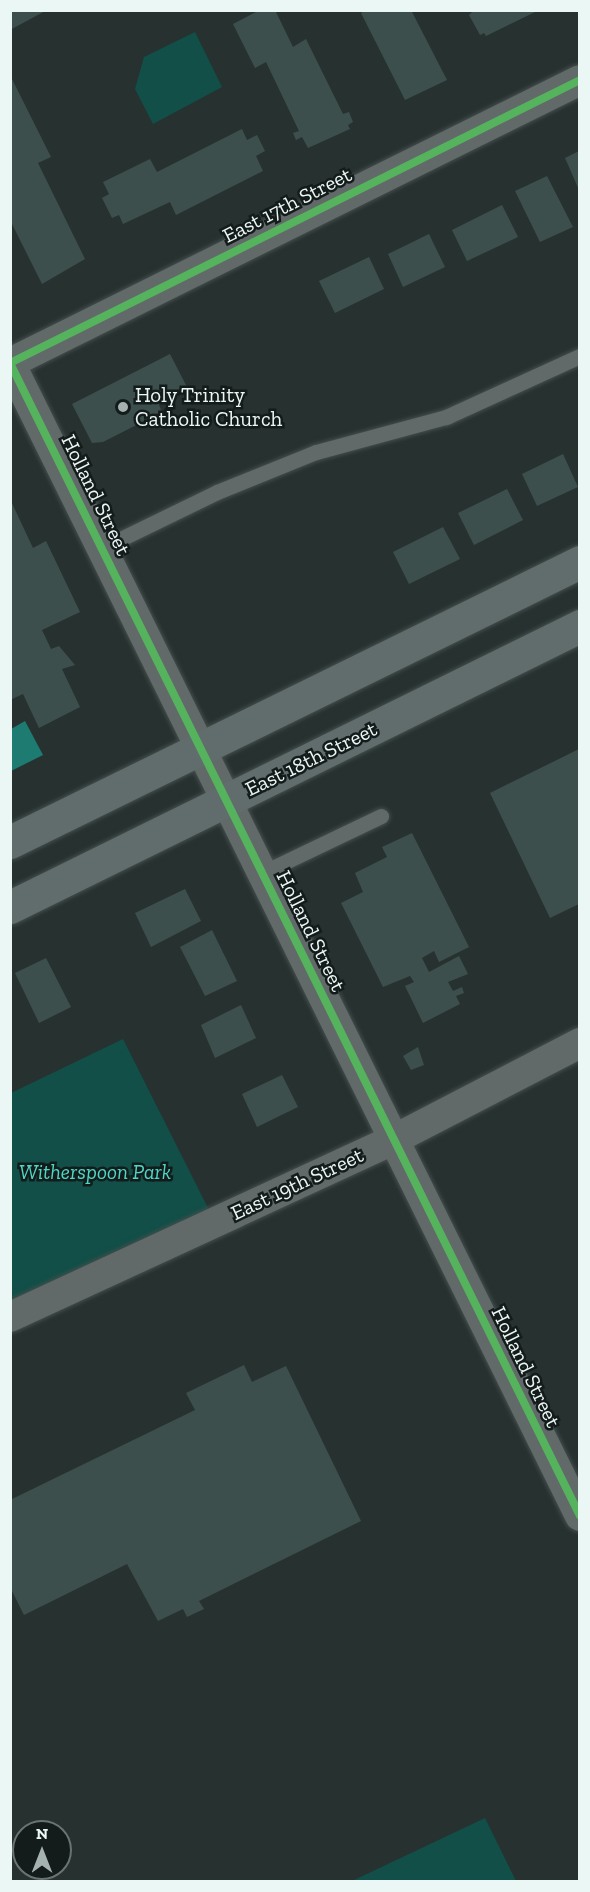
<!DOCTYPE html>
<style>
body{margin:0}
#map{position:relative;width:590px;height:1892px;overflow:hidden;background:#273230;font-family:"Zilla Slab",serif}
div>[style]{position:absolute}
.green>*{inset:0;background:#114f48}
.water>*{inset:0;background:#1e7b71}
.building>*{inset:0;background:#3c4f4c}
.roads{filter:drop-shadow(0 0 2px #444e4c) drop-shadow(0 0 2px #444e4c)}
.lane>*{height:15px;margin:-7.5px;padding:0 7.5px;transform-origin:7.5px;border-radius:7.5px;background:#626a69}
.street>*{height:30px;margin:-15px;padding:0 15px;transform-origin:15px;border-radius:15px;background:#626a69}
.secondary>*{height:33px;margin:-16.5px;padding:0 16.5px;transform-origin:16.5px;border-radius:16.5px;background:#606d6c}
.cycleway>*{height:8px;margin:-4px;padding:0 4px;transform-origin:4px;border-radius:4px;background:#56b35d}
.dots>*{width:16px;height:16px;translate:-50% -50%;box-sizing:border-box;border:3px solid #131c1a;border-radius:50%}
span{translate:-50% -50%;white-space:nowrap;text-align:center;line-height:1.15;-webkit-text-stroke:5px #131c1a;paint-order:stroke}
.street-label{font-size:21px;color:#ebf7f5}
.poi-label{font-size:21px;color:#ebf7f5}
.left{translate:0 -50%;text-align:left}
.park-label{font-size:21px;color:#4ed7c7;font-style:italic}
.frame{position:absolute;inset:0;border:12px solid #ebf7f5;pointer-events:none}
.north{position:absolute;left:12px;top:1820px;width:60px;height:60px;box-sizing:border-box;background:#131c1a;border:2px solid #697472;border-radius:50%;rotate:0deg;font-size:16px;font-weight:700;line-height:24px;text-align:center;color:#ebf7f5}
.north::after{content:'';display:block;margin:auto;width:21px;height:27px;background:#a6b2b0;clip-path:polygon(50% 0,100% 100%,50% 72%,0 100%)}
</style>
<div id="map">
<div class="green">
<i style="clip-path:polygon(195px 32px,222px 87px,153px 124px,135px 89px,144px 57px)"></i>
<i style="clip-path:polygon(123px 1039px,210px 1212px,11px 1302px,11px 1093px)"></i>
<i style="clip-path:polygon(485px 1818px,516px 1881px,352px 1881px)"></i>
</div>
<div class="water">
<i style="clip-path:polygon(25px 721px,43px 755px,11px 771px,11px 729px)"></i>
</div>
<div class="building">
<i style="clip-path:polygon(10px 10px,47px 10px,10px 30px)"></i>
<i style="clip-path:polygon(260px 10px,275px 10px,293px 47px,306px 39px,343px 114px,349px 112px,353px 122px,348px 125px,350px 129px,308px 148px,302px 137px,296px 140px,293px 133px,299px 131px,266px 62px,255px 68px,233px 24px)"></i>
<i style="clip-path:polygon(367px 10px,411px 10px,447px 80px,405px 100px,361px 13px)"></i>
<i style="clip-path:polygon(474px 10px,539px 10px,486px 36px,484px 33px,480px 35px,469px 15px)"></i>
<i style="clip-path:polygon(10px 75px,51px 157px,38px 163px,85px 259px,42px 284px,10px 220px)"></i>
<i style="clip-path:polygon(242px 129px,247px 140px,257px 135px,265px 151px,256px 156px,263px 171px,176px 215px,170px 202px,123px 224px,119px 215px,112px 218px,102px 198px,109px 194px,103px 182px,150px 159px,157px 172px)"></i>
<i style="clip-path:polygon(579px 151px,579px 190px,565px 158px)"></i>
<i style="clip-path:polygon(547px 176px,573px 227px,540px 242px,515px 191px)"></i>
<i style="clip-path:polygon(502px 205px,518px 237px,467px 261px,452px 230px)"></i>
<i style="clip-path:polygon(429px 234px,445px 267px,403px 287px,388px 254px)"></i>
<i style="clip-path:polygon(369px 257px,384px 289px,335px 313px,319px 281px)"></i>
<i style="clip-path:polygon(170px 354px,188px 389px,159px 405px,162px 412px,103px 442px,92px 443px,72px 404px)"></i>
<i style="clip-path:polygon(563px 454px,578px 487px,537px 506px,522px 474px)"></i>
<i style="clip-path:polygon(507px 489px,523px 520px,474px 545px,458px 513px)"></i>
<i style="clip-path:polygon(10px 499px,33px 548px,46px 541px,80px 612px,42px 630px,51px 649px,59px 646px,75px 665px,62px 669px,80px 707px,39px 728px,23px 694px,10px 700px)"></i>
<i style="clip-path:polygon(443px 527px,460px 559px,409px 584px,393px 552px)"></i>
<i style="clip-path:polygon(579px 749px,579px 904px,550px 918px,490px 793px)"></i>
<i style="clip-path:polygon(412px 833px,469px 947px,439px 962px,434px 951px,422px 958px,429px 972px,459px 956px,468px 974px,448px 982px,453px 991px,462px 987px,464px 993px,456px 996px,460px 1004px,423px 1023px,405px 986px,414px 982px,410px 976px,383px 987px,341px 903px,363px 892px,355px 873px,387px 857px,382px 847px)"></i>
<i style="clip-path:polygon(185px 889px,201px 921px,151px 947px,135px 913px)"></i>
<i style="clip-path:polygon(212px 930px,237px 981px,205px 996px,180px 947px)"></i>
<i style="clip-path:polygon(46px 958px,71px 1007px,39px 1023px,15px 973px)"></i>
<i style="clip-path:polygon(241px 1005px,256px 1038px,215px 1058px,201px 1025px)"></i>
<i style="clip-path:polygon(418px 1047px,424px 1065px,411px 1070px,403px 1056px)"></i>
<i style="clip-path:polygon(282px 1075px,298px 1107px,257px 1127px,242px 1094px)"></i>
<i style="clip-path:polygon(244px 1365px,252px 1382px,286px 1366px,361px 1521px,199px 1601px,204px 1609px,187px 1617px,183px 1609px,158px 1621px,127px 1564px,24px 1615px,10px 1587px,10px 1500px,195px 1410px,186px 1393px)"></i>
</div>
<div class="roads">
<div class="lane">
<i style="left:102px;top:548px;width:128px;rotate:-26deg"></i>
<i style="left:217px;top:492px;width:107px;rotate:-22deg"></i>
<i style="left:316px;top:452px;width:135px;rotate:-15.1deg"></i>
<i style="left:446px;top:417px;width:147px;rotate:-24.5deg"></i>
<i style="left:262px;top:873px;width:132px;rotate:-25.6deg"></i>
</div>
<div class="street">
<i style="left:10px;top:363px;width:1286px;rotate:63.69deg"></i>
<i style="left:10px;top:363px;width:636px;rotate:-26.4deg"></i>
<i style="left:10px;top:1317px;width:422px;rotate:-24.8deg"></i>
<i style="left:393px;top:1140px;width:211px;rotate:-27.4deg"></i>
</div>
<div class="secondary">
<i style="left:10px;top:842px;width:635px;rotate:-26.16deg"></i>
<i style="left:10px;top:907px;width:636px;rotate:-26.24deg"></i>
</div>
</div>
<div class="cycleway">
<i style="left:10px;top:363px;width:1286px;rotate:63.69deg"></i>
<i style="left:10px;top:363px;width:636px;rotate:-26.4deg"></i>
</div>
<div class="dots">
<i style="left:123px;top:407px;background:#a6b2b0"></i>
</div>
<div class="street-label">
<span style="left:287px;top:205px;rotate:-27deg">East 17th Street</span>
<span style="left:96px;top:495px;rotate:64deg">Holland Street</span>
<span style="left:311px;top:759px;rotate:-26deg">East 18th Street</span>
<span style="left:311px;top:931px;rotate:64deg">Holland Street</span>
<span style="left:297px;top:1184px;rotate:-25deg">East 19th Street</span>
<span style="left:526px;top:1367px;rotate:64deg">Holland Street</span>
</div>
<div class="poi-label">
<span class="left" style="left:135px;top:407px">Holy Trinity<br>Catholic Church</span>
</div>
<div class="park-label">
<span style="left:95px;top:1172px">Witherspoon Park</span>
</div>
<div class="frame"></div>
<div class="north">N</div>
</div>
